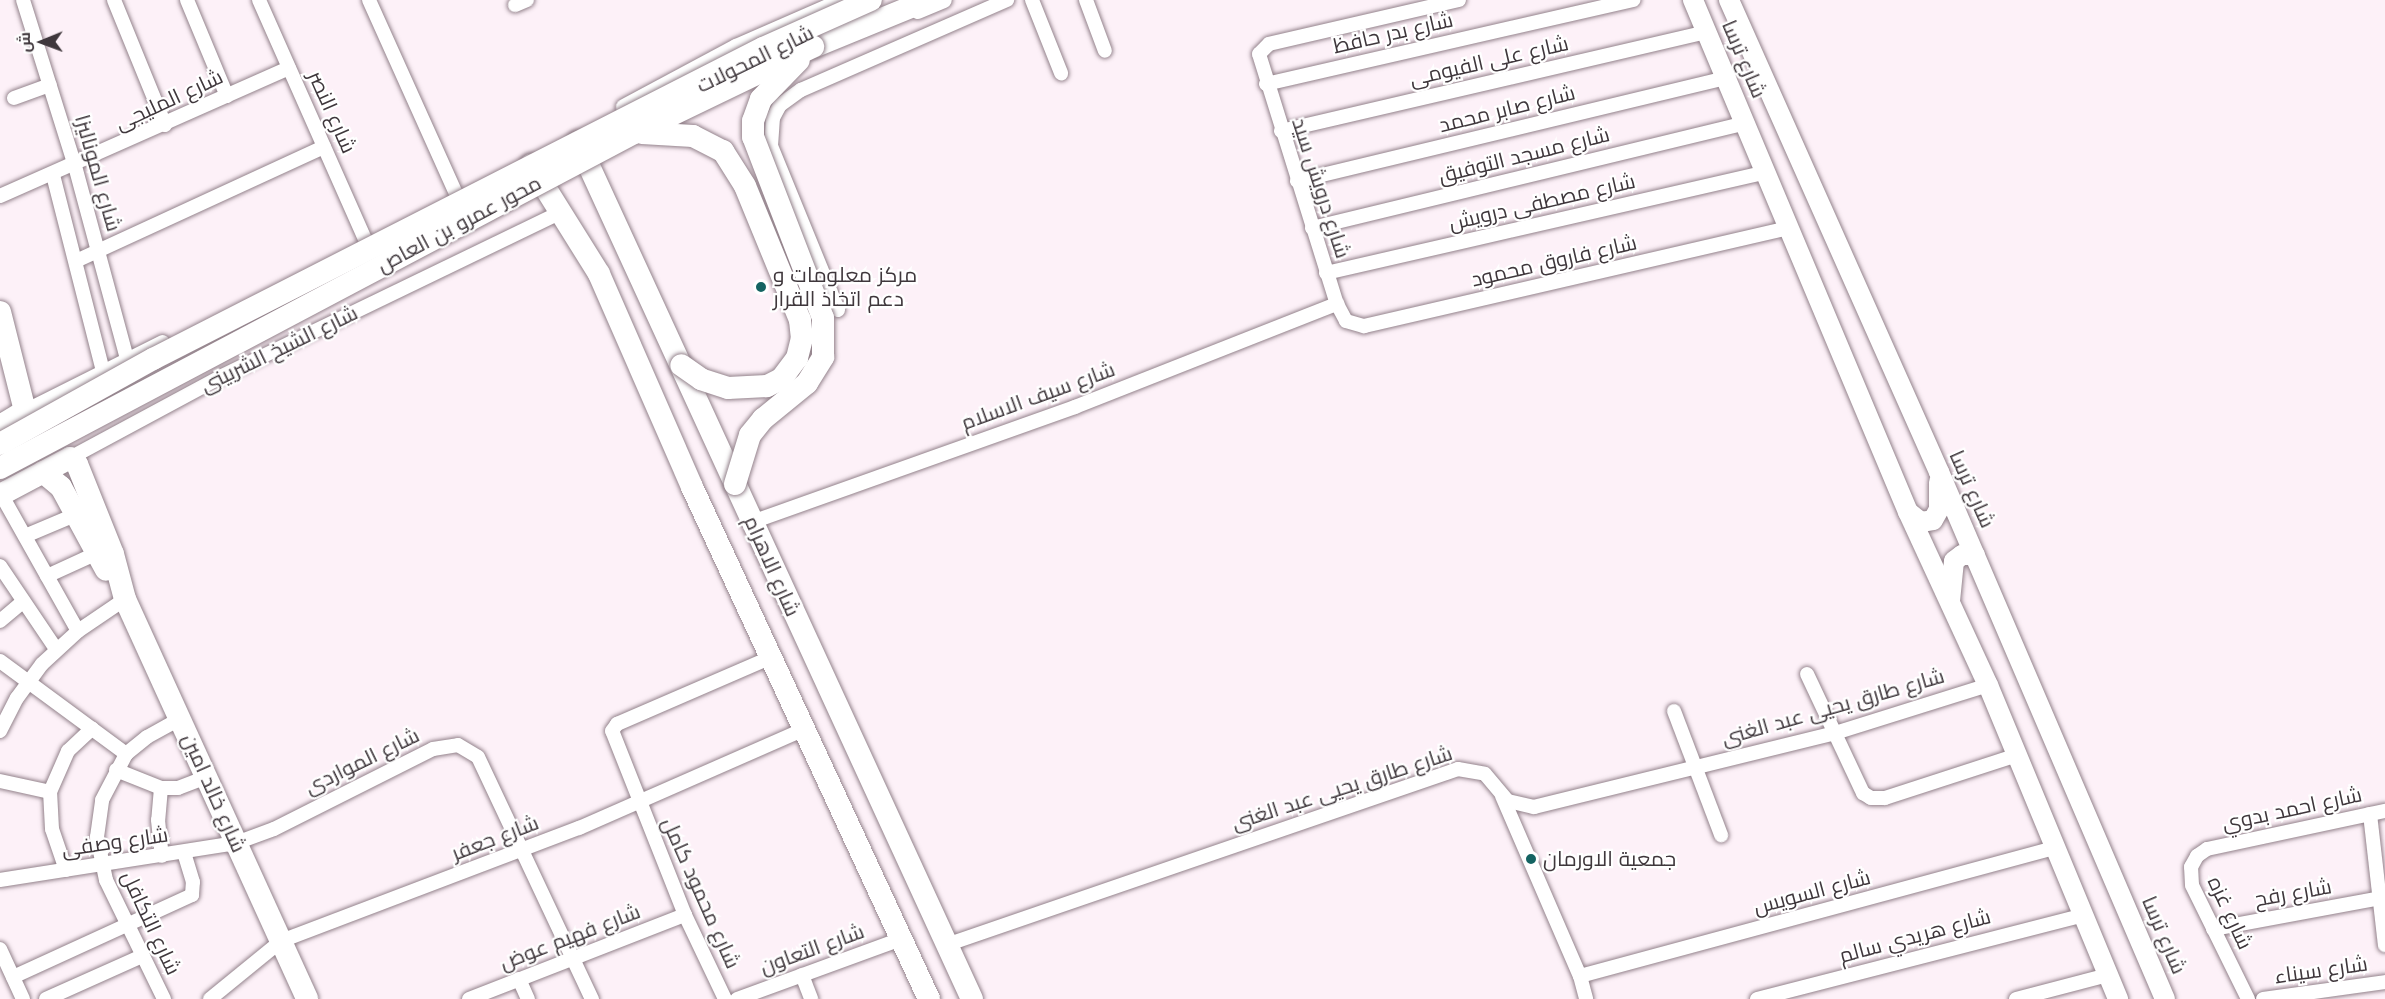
<!DOCTYPE html>
<meta charset="utf-8">
<style>
body{margin:0}
#map{position:relative;width:2385px;height:999px;overflow:hidden;background:#fdf1f8;font-family:Inter,Cairo,sans-serif}
div>[style]{position:absolute}
.roads{filter:drop-shadow(0 0 2px #93828b) drop-shadow(0 0 2px #93828b)}
.minor>*{height:14px;margin:-7px;padding:0 7px;transform-origin:7px;border-radius:7px;background:#fff}
.tertiary>*{height:16px;margin:-8px;padding:0 8px;transform-origin:8px;border-radius:8px;background:#fff}
.secondary>*{height:20px;margin:-10px;padding:0 10px;transform-origin:10px;border-radius:10px;background:#fff}
.primary>*{height:22px;margin:-11px;padding:0 11px;transform-origin:11px;border-radius:11px;background:#fff}
.bridges{filter:drop-shadow(0 0 2px #93828b) drop-shadow(0 0 2px #93828b)}
.primary-bridge>*{height:22px;margin:-11px;padding:0 11px;transform-origin:11px;border-radius:11px;background:#fff}
.dots>*{width:16px;height:16px;translate:-50% -50%;box-sizing:border-box;border:3px solid #fff;border-radius:50%}
span{translate:-50% -50%;white-space:nowrap;text-align:center;line-height:1.15;-webkit-text-stroke:4.5px #fff;paint-order:stroke}
.street-label{font-size:21px;color:#3f373c}
.poi-label{font-size:21px;color:#3f373c}
.left{translate:0 -50%;text-align:left}
.north{position:absolute;left:12px;top:12px;width:60px;height:60px;-webkit-text-stroke:4px #fff;paint-order:stroke;rotate:269deg;font-size:16px;font-weight:700;line-height:24px;text-align:center;color:#3f373c}
.north::after{content:'';display:block;margin:auto;width:21px;height:27px;background:#3f373c;clip-path:polygon(50% 0,100% 100%,50% 72%,0 100%)}
</style>
<div id="map">
<div class="roads">
<div class="minor">
<i style="left:23px;top:0;width:174px;rotate:72.6deg"></i>
<i style="left:75px;top:166px;width:200px;rotate:74.9deg"></i>
<i style="left:114px;top:0;width:135px;rotate:67.8deg"></i>
<i style="left:187px;top:0;width:104px;rotate:67.4deg"></i>
<i style="left:259px;top:0;width:264px;rotate:66.1deg"></i>
<i style="left:369px;top:0;width:215px;rotate:65.8deg"></i>
<i style="left:1032px;top:0;width:79px;rotate:68.3deg"></i>
<i style="left:1086px;top:0;width:54px;rotate:69.6deg"></i>
<i style="left:1459px;top:0;width:195px;rotate:167deg"></i>
<i style="left:1269px;top:44px;width:14px;rotate:135deg"></i>
<i style="left:1259px;top:54px;width:262px;rotate:72.7deg"></i>
<i style="left:1337px;top:304px;width:19px;rotate:62deg"></i>
<i style="left:1346px;top:321px;width:19px;rotate:16deg"></i>
<i style="left:1364px;top:326px;width:437px;rotate:-13deg"></i>
<i style="left:515px;top:5px;width:13px;rotate:-23deg"></i>
<i style="left:1266px;top:84px;width:377px;rotate:-12.9deg"></i>
<i style="left:14px;top:98px;width:38px;rotate:-20deg"></i>
<i style="left:1281px;top:131px;width:437px;rotate:-13.1deg"></i>
<i style="left:53px;top:175px;width:202px;rotate:75.7deg"></i>
<i style="left:1297px;top:181px;width:441px;rotate:-13.5deg"></i>
<i style="left:0;top:196px;width:316px;rotate:-23.9deg"></i>
<i style="left:1312px;top:228px;width:446px;rotate:-13.6deg"></i>
<i style="left:76px;top:261px;width:273px;rotate:-24.7deg"></i>
<i style="left:1326px;top:273px;width:452px;rotate:-12.9deg"></i>
<i style="left:838px;top:310px;width:177px;rotate:-112.2deg"></i>
<i style="left:771px;top:146px;width:28px;rotate:-86deg"></i>
<i style="left:773px;top:118px;width:15px;rotate:-62deg"></i>
<i style="left:780px;top:105px;width:26px;rotate:-36deg"></i>
<i style="left:801px;top:90px;width:225px;rotate:-23.6deg"></i>
<i style="left:25px;top:411px;width:154px;rotate:-26.6deg"></i>
<i style="left:70px;top:458px;width:173px;rotate:-28.3deg"></i>
<i style="left:222px;top:376px;width:377px;rotate:-25.8deg"></i>
<i style="left:1px;top:494px;width:157px;rotate:60.7deg"></i>
<i style="left:752px;top:522px;width:343px;rotate:-19.6deg"></i>
<i style="left:1075px;top:407px;width:282px;rotate:-21.5deg"></i>
<i style="left:25px;top:536px;width:56px;rotate:-22.9deg"></i>
<i style="left:0;top:566px;width:100px;rotate:56deg"></i>
<i style="left:47px;top:576px;width:55px;rotate:-24.7deg"></i>
<i style="left:0;top:621px;width:30px;rotate:-40deg"></i>
<i style="left:0;top:661px;width:157px;rotate:36.4deg"></i>
<i style="left:1807px;top:674px;width:132px;rotate:64.8deg"></i>
<i style="left:1863px;top:793px;width:9px;rotate:32deg"></i>
<i style="left:1871px;top:798px;width:14px"></i>
<i style="left:1885px;top:798px;width:139px;rotate:-18deg"></i>
<i style="left:1674px;top:711px;width:133px;rotate:69.2deg"></i>
<i style="left:0;top:731px;width:37px;rotate:-63deg"></i>
<i style="left:17px;top:698px;width:42px;rotate:-53.7deg"></i>
<i style="left:42px;top:664px;width:49px;rotate:-42.5deg"></i>
<i style="left:78px;top:631px;width:57px;rotate:-34.2deg"></i>
<i style="left:116px;top:770px;width:48px;rotate:21.8deg"></i>
<i style="left:161px;top:788px;width:17px"></i>
<i style="left:178px;top:788px;width:30px;rotate:-21deg"></i>
<i style="left:0;top:781px;width:51px;rotate:12.4deg"></i>
<i style="left:161px;top:788px;width:32px;rotate:95deg"></i>
<i style="left:158px;top:820px;width:36px;rotate:84deg"></i>
<i style="left:1502px;top:796px;width:196px;rotate:66.6deg"></i>
<i style="left:1580px;top:976px;width:24px;rotate:75deg"></i>
<i style="left:2370px;top:814px;width:132px;rotate:83.5deg"></i>
<i style="left:66px;top:870px;width:43px;rotate:-108.9deg"></i>
<i style="left:52px;top:829px;width:37px;rotate:-93deg"></i>
<i style="left:50px;top:792px;width:45px;rotate:-66.3deg"></i>
<i style="left:68px;top:751px;width:33px;rotate:-43deg"></i>
<i style="left:0;top:880px;width:239px;rotate:-8.9deg"></i>
<i style="left:236px;top:843px;width:40px;rotate:-20.2deg"></i>
<i style="left:274px;top:829px;width:178px;rotate:-26.7deg"></i>
<i style="left:433px;top:749px;width:25px;rotate:-9deg"></i>
<i style="left:458px;top:745px;width:23px;rotate:31deg"></i>
<i style="left:478px;top:757px;width:268px;rotate:64.8deg"></i>
<i style="left:2213px;top:929px;width:170px;rotate:-10.5deg"></i>
<i style="left:946px;top:945px;width:541px;rotate:-18.97deg"></i>
<i style="left:1458px;top:769px;width:27px;rotate:10deg"></i>
<i style="left:1485px;top:774px;width:35px;rotate:50deg"></i>
<i style="left:1508px;top:801px;width:27px;rotate:13deg"></i>
<i style="left:1534px;top:807px;width:310px;rotate:-13.8deg"></i>
<i style="left:1835px;top:733px;width:160px;rotate:-17.4deg"></i>
<i style="left:0;top:949px;width:55px;rotate:65.3deg"></i>
<i style="left:802px;top:975px;width:26px;rotate:69deg"></i>
<i style="left:1580px;top:976px;width:492px;rotate:-15.1deg"></i>
<i style="left:13px;top:977px;width:197px;rotate:-24.6deg"></i>
<i style="left:192px;top:895px;width:13px;rotate:-86deg"></i>
<i style="left:193px;top:882px;width:30px;rotate:-107deg"></i>
<i style="left:519px;top:979px;width:22px;rotate:66deg"></i>
<i style="left:46px;top:999px;width:105px;rotate:-24.1deg"></i>
<i style="left:164px;top:999px;width:132px;rotate:-116deg"></i>
<i style="left:106px;top:880px;width:44px;rotate:-101.8deg"></i>
<i style="left:97px;top:837px;width:37px;rotate:-82deg"></i>
<i style="left:102px;top:800px;width:52px;rotate:-62.4deg"></i>
<i style="left:126px;top:754px;width:27px;rotate:-39deg"></i>
<i style="left:147px;top:737px;width:38px;rotate:-29deg"></i>
<i style="left:210px;top:999px;width:92px;rotate:-39.2deg"></i>
<i style="left:281px;top:941px;width:319px;rotate:-20.8deg"></i>
<i style="left:579px;top:828px;width:246px;rotate:-23.7deg"></i>
<i style="left:469px;top:999px;width:232px;rotate:-21.3deg"></i>
<i style="left:725px;top:999px;width:93px;rotate:-115.5deg"></i>
<i style="left:685px;top:915px;width:198px;rotate:-111.6deg"></i>
<i style="left:612px;top:731px;width:9px;rotate:-54deg"></i>
<i style="left:617px;top:724px;width:169px;rotate:-23.4deg"></i>
<i style="left:737px;top:999px;width:175px;rotate:-20.1deg"></i>
<i style="left:1757px;top:999px;width:337px;rotate:-14.4deg"></i>
<i style="left:2016px;top:999px;width:95px;rotate:-14.6deg"></i>
<i style="left:2248px;top:999px;width:127px;rotate:-116.2deg"></i>
<i style="left:2192px;top:885px;width:18px;rotate:-93deg"></i>
<i style="left:2191px;top:867px;width:13px;rotate:-61deg"></i>
<i style="left:2197px;top:856px;width:12px;rotate:-35deg"></i>
<i style="left:2207px;top:849px;width:182px;rotate:-12.1deg"></i>
<i style="left:2263px;top:999px;width:123px;rotate:-7.9deg"></i>
</div>
<div class="tertiary">
<i style="left:918px;top:11px;width:28px;rotate:-23deg"></i>
<i style="left:624px;top:107px;width:127px;rotate:-28.2deg"></i>
<i style="left:736px;top:47px;width:118px;rotate:-23.5deg"></i>
</div>
<div class="secondary">
<i style="left:1693px;top:0;width:555px;rotate:67.22deg"></i>
<i style="left:1908px;top:512px;width:191px;rotate:65.2deg"></i>
<i style="left:1988px;top:685px;width:340px;rotate:67.5deg"></i>
<i style="left:1729px;top:0;width:517px;rotate:66.01deg"></i>
<i style="left:1939px;top:472px;width:573px;rotate:66.79deg"></i>
<i style="left:1908px;top:512px;width:16px;rotate:38deg"></i>
<i style="left:1921px;top:522px;width:12px;rotate:-9deg"></i>
<i style="left:1933px;top:520px;width:13px;rotate:-61deg"></i>
<i style="left:1939px;top:509px;width:27px;rotate:-90deg"></i>
<i style="left:1950px;top:601px;width:40px;rotate:-84.3deg"></i>
<i style="left:1954px;top:561px;width:10px;rotate:-37deg"></i>
<i style="left:1962px;top:555px;width:13px"></i>
</div>
<div class="primary">
<i style="left:813px;top:47px;width:124px;rotate:-22.2deg"></i>
<i style="left:578px;top:142px;width:943px;rotate:65.31deg"></i>
<i style="left:531px;top:165px;width:128px;rotate:58deg"></i>
<i style="left:599px;top:274px;width:232px;rotate:66.4deg"></i>
<i style="left:692px;top:487px;width:564px;rotate:65.16deg"></i>
<i style="left:0;top:312px;width:102px;rotate:75.8deg"></i>
<i style="left:25px;top:411px;width:29px;rotate:149deg"></i>
<i style="left:43px;top:472px;width:23px;rotate:40deg"></i>
<i style="left:61px;top:487px;width:94px;rotate:61.5deg"></i>
<i style="left:0;top:495px;width:79px;rotate:-27.9deg"></i>
<i style="left:70px;top:458px;width:9px;rotate:41deg"></i>
<i style="left:77px;top:464px;width:97px;rotate:68.2deg"></i>
<i style="left:113px;top:554px;width:47px;rotate:75.1deg"></i>
<i style="left:125px;top:599px;width:439px;rotate:65.5deg"></i>
</div>
</div>
<div class="bridges">
<div class="primary-bridge">
<i style="left:642px;top:133px;width:51px;rotate:3.4deg"></i>
<i style="left:693px;top:136px;width:34px;rotate:27deg"></i>
<i style="left:723px;top:151px;width:41px;rotate:57.8deg"></i>
<i style="left:745px;top:186px;width:145px;rotate:67.7deg"></i>
<i style="left:800px;top:320px;width:18px;rotate:84deg"></i>
<i style="left:802px;top:338px;width:21px;rotate:104deg"></i>
<i style="left:797px;top:358px;width:26px;rotate:127deg"></i>
<i style="left:781px;top:379px;width:16px;rotate:153deg"></i>
<i style="left:767px;top:386px;width:39px;rotate:177deg"></i>
<i style="left:728px;top:388px;width:28px;rotate:-162deg"></i>
<i style="left:701px;top:379px;width:24px;rotate:-145deg"></i>
<i style="left:0;top:444px;width:175px;rotate:-29.1deg"></i>
<i style="left:153px;top:359px;width:685px;rotate:-27.01deg"></i>
<i style="left:763px;top:48px;width:118px;rotate:-24deg"></i>
<i style="left:0;top:468px;width:717px;rotate:-27.85deg"></i>
<i style="left:634px;top:133px;width:199px;rotate:-25.7deg"></i>
<i style="left:735px;top:484px;width:51px;rotate:-73deg"></i>
<i style="left:750px;top:435px;width:21px;rotate:-51deg"></i>
<i style="left:763px;top:419px;width:57px;rotate:-39.3deg"></i>
<i style="left:807px;top:383px;width:31px;rotate:-58deg"></i>
<i style="left:823px;top:357px;width:39px;rotate:-90deg"></i>
<i style="left:823px;top:318px;width:194px;rotate:-111.1deg"></i>
<i style="left:753px;top:137px;width:16px;rotate:-90deg"></i>
<i style="left:753px;top:121px;width:23px;rotate:-70deg"></i>
<i style="left:761px;top:99px;width:54px;rotate:-45.7deg"></i>
</div>
</div>
<div class="dots">
<i style="left:761px;top:287px;background:#146362"></i>
<i style="left:1531px;top:859px;background:#146362"></i>
</div>
<div class="street-label">
<span style="left:1393px;top:33px;rotate:-13deg">شارع بدر حافظ</span>
<span style="left:755px;top:59px;rotate:-26deg">شارع المحولات</span>
<span style="left:1744px;top:59px;rotate:67deg">شارع ترسا</span>
<span style="left:1489px;top:61px;rotate:-13deg">شارع على الفيومى</span>
<span style="left:169px;top:100px;rotate:-25deg">شارع المليجى</span>
<span style="left:1507px;top:109px;rotate:-14deg">شارع صابر محمد</span>
<span style="left:332px;top:112px;rotate:66deg">شارع النصر</span>
<span style="left:1524px;top:155px;rotate:-14deg">شارع مسجد التوفيق</span>
<span style="left:98px;top:173px;rotate:74deg">شارع الموناليزا</span>
<span style="left:1321px;top:188px;rotate:72deg">شارع درويش سيد</span>
<span style="left:1542px;top:202px;rotate:-13deg">شارع مصطفى درويش</span>
<span style="left:459px;top:224px;rotate:-28deg">محور عمرو بن العاص</span>
<span style="left:1554px;top:261px;rotate:-13deg">شارع فاروق محمود</span>
<span style="left:279px;top:349px;rotate:-26deg">شارع الشيخ الشربينى</span>
<span style="left:1038px;top:396px;rotate:-20deg">شارع سيف الاسلام</span>
<span style="left:1972px;top:489px;rotate:66deg">شارع ترسا</span>
<span style="left:772px;top:566px;rotate:66deg">شارع الاهرام</span>
<span style="left:1833px;top:707px;rotate:-16deg">شارع طارق يحيى عبد الغنى</span>
<span style="left:362px;top:761px;rotate:-26deg">شارع المواردى</span>
<span style="left:1342px;top:788px;rotate:-18deg">شارع طارق يحيى عبد الغنى</span>
<span style="left:214px;top:793px;rotate:66deg">شارع خالد امين</span>
<span style="left:2292px;top:809px;rotate:-12deg">شارع احمد بدوي</span>
<span style="left:495px;top:838px;rotate:-21deg">شارع جعفر</span>
<span style="left:115px;top:842px;rotate:-8deg">شارع وصفى</span>
<span style="left:1812px;top:892px;rotate:-15deg">شارع السويس</span>
<span style="left:701px;top:893px;rotate:66deg">شارع محمود كامل</span>
<span style="left:2293px;top:893px;rotate:-10deg">شارع رفح</span>
<span style="left:2230px;top:913px;rotate:65deg">شارع غزه</span>
<span style="left:151px;top:923px;rotate:65deg">شارع التكافل</span>
<span style="left:2164px;top:935px;rotate:67deg">شارع ترسا</span>
<span style="left:1915px;top:936px;rotate:-15deg">شارع هريدي سالم</span>
<span style="left:570px;top:937px;rotate:-21deg">شارع فهيم عوض</span>
<span style="left:812px;top:949px;rotate:-20deg">شارع التعاون</span>
<span style="left:2321px;top:970px;rotate:-8deg">شارع سيناء</span>
</div>
<div class="poi-label">
<span class="left" style="left:773px;top:287px">مركز معلومات و<br>دعم اتخاذ القرار</span>
<span class="left" style="left:1543px;top:859px">جمعية الاورمان</span>
</div>
<div class="north">ش</div>
</div>
